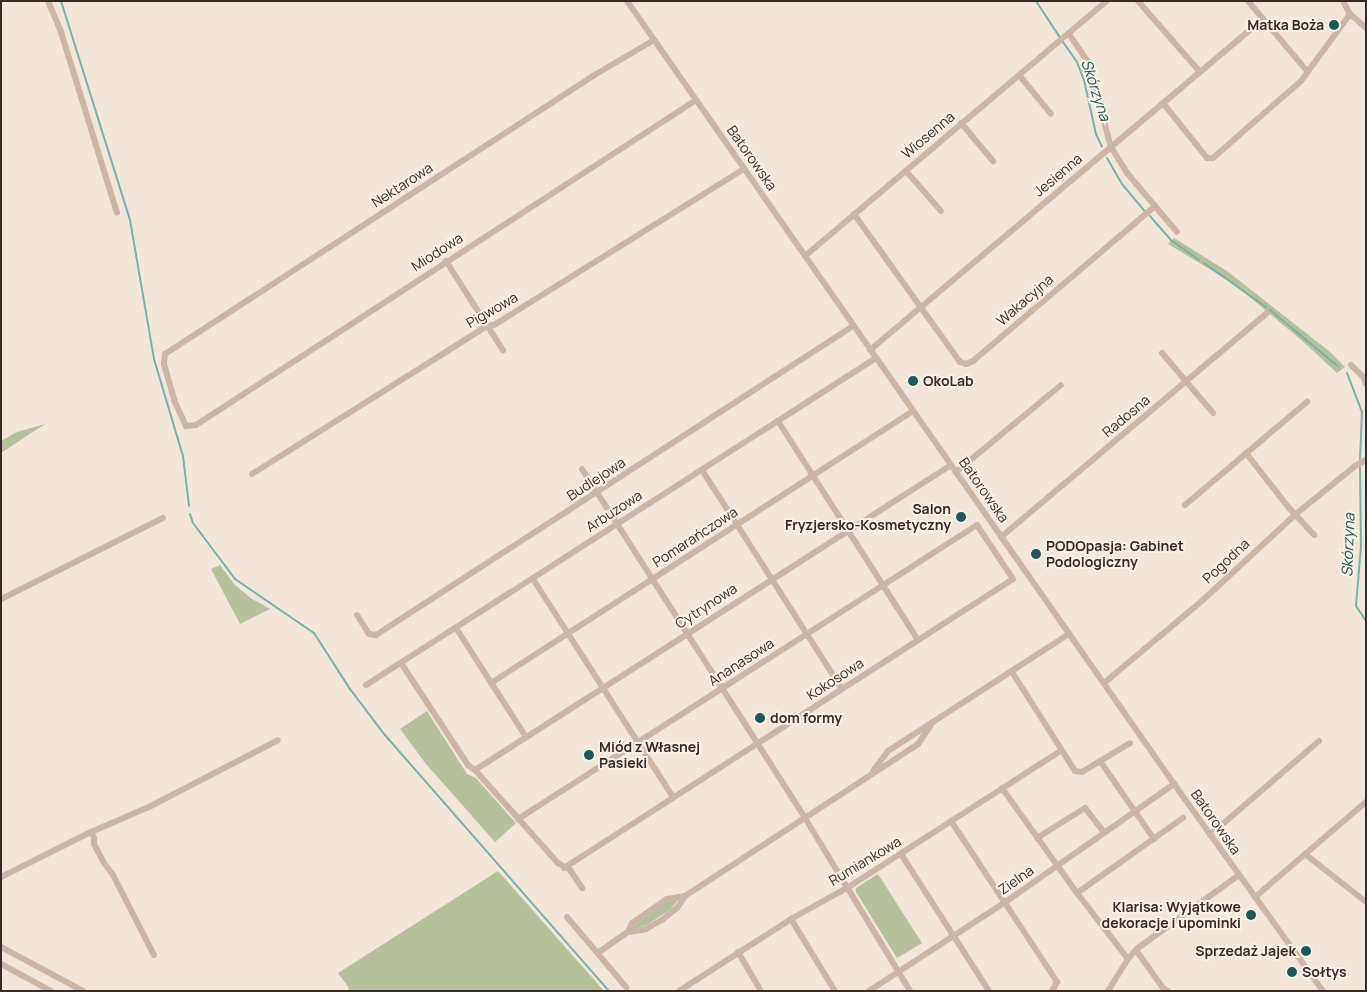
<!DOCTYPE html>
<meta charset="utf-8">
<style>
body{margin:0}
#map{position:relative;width:1367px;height:992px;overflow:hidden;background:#f2e6db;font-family:Manrope,sans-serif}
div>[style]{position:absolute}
.green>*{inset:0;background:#b6c19b}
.stream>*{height:2px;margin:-1px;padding:0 1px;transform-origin:1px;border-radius:1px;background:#7aafae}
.minor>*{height:6px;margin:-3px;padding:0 3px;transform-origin:3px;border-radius:3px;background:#cab5a7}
.dots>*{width:14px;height:14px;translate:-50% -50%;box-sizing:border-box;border:2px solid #f9f0e8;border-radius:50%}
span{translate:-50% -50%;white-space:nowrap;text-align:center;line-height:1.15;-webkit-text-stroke:4px #f9f0e8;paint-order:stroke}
.poi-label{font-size:14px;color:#362b28;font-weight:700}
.right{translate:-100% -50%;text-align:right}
.left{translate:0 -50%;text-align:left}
.street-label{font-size:14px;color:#362b28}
.water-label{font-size:15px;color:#1d5758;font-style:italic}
.frame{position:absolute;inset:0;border:2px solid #362b28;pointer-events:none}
</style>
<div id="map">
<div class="green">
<i style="clip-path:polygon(1174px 238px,1227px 271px,1329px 351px,1345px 367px,1337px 373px,1300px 339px,1234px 284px,1168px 244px)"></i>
<i style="clip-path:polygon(45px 424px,1px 453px,1px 441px,17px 432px)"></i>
<i style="clip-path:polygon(220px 565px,234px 584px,252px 599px,270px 609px,240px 624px,211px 569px)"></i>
<i style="clip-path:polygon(427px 711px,467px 774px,476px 778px,516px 823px,495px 842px,426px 764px,400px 729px)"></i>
<i style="clip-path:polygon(498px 871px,604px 991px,347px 991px,349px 988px,338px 973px)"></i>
<i style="clip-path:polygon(878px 874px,922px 943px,897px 958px,856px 892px,856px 888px)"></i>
<i style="clip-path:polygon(678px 900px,671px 909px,647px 925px,633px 929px,632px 927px,666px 902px)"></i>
</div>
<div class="stream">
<i style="left:61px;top:1px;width:230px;rotate:72.5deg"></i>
<i style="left:130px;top:220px;width:141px;rotate:80.2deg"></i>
<i style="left:154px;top:359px;width:101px;rotate:73.4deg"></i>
<i style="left:183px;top:456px;width:50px;rotate:83.2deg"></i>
<i style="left:1036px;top:1px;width:42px;rotate:56.7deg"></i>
<i style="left:1063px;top:42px;width:24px;rotate:55deg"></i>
<i style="left:1077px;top:62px;width:19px;rotate:69deg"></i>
<i style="left:1084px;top:80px;width:55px;rotate:77.5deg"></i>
<i style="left:1096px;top:134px;width:14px;rotate:65deg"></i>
<i style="left:1107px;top:158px;width:30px;rotate:60deg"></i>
<i style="left:1122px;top:184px;width:35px;rotate:50deg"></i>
<i style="left:1150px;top:216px;width:33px;rotate:49deg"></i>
<i style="left:1172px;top:241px;width:33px;rotate:35deg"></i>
<i style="left:1204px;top:263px;width:76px;rotate:35.4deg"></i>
<i style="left:1270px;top:310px;width:89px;rotate:39.6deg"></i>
<i style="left:1347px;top:373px;width:42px;rotate:69deg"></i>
<i style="left:1362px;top:412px;width:47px;rotate:92.4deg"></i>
<i style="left:1360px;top:467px;width:79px;rotate:89.3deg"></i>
<i style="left:1361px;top:546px;width:60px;rotate:94.8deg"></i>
<i style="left:1356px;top:606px;width:18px;rotate:56deg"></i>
<i style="left:190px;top:514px;width:9px;rotate:72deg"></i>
<i style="left:193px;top:523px;width:70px;rotate:53.1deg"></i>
<i style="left:235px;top:579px;width:96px;rotate:34.4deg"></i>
<i style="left:314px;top:633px;width:67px;rotate:57.3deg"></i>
<i style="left:350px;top:689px;width:56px;rotate:52.9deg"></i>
<i style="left:384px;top:734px;width:342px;rotate:48.8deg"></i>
</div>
<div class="minor">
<i style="left:48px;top:1px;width:34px;rotate:67deg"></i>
<i style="left:61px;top:32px;width:189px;rotate:72.8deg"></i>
<i style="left:627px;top:1px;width:955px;rotate:55.06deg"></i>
<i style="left:1174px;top:784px;width:255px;rotate:54.3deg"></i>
<i style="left:1138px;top:1px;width:93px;rotate:48.9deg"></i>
<i style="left:1248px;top:1px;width:92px;rotate:49.9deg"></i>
<i style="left:1343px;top:1px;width:15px;rotate:62deg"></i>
<i style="left:1350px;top:14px;width:21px;rotate:41deg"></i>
<i style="left:1069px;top:34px;width:34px;rotate:56deg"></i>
<i style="left:1088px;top:62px;width:88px;rotate:74.9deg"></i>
<i style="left:1111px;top:147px;width:31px;rotate:58deg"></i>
<i style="left:1127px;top:173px;width:77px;rotate:49.7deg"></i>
<i style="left:654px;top:40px;width:71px;rotate:149.5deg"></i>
<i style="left:593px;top:76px;width:510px;rotate:146.99deg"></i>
<i style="left:165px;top:354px;width:10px;rotate:96deg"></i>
<i style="left:164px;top:364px;width:37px;rotate:74deg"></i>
<i style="left:174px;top:400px;width:29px;rotate:65deg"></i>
<i style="left:186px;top:426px;width:10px;rotate:-6deg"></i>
<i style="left:196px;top:425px;width:596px;rotate:-33.02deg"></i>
<i style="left:1019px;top:75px;width:50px;rotate:50.6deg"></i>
<i style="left:1163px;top:103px;width:70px;rotate:51.3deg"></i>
<i style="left:1207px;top:158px;width:6px"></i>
<i style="left:1213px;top:158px;width:117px;rotate:-41.2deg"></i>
<i style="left:1301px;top:81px;width:83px;rotate:-53.8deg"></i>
<i style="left:961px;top:123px;width:50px;rotate:49.9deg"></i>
<i style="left:906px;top:171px;width:53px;rotate:48.8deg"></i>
<i style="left:854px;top:214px;width:182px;rotate:54.4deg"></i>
<i style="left:960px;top:362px;width:6px;rotate:18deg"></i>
<i style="left:966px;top:364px;width:8px;rotate:-23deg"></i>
<i style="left:973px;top:361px;width:239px;rotate:-40.4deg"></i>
<i style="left:805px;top:256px;width:395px;rotate:-40.2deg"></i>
<i style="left:446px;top:261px;width:106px;rotate:57.4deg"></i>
<i style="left:870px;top:350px;width:514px;rotate:-40.11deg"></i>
<i style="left:1162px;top:353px;width:79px;rotate:49.6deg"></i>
<i style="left:1351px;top:365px;width:18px;rotate:45deg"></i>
<i style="left:1364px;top:378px;width:6px;rotate:72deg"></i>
<i style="left:778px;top:421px;width:260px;rotate:57.4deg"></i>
<i style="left:1246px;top:453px;width:70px;rotate:52deg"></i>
<i style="left:1289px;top:508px;width:37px;rotate:47deg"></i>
<i style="left:582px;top:469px;width:414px;rotate:57.4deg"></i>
<i style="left:805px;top:818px;width:202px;rotate:58.7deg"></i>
<i style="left:702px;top:470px;width:260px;rotate:57.4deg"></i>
<i style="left:956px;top:472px;width:136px;rotate:-39.6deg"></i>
<i style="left:252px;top:474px;width:278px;rotate:-32.2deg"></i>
<i style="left:487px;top:326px;width:7px;rotate:-8deg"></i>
<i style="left:494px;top:325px;width:295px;rotate:-32deg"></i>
<i style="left:1185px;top:505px;width:160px;rotate:-40.2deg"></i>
<i style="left:1001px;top:537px;width:348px;rotate:-40.1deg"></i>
<i style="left:533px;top:579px;width:259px;rotate:57.3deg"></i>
<i style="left:1px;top:599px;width:181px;rotate:-26.6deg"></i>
<i style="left:357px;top:615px;width:22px;rotate:58deg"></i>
<i style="left:369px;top:634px;width:7px;rotate:8deg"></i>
<i style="left:376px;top:635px;width:568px;rotate:-32.94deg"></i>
<i style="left:456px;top:628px;width:130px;rotate:57.3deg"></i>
<i style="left:401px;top:663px;width:122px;rotate:56.7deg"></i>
<i style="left:468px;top:765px;width:9px;rotate:36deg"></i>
<i style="left:475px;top:770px;width:125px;rotate:48.3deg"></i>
<i style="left:558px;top:863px;width:14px;rotate:30deg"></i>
<i style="left:570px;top:870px;width:22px;rotate:56deg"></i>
<i style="left:1012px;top:672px;width:117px;rotate:57.5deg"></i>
<i style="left:1075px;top:771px;width:7px;rotate:8deg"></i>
<i style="left:1082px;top:772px;width:56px;rotate:-31.1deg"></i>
<i style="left:491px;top:683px;width:502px;rotate:-32.8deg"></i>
<i style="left:1104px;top:683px;width:129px;rotate:-40deg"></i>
<i style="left:1203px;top:600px;width:127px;rotate:-42.8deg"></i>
<i style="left:1296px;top:514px;width:76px;rotate:-39.1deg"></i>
<i style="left:1355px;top:466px;width:13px;rotate:-29deg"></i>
<i style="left:366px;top:685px;width:606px;rotate:-32.67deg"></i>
<i style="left:1100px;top:761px;width:95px;rotate:55.3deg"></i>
<i style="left:475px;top:770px;width:565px;rotate:-32.65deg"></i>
<i style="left:873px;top:771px;width:25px;rotate:-53deg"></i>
<i style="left:888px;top:751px;width:216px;rotate:-32.9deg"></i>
<i style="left:1002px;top:788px;width:129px;rotate:54.5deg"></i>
<i style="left:1077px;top:893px;width:83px;rotate:52.3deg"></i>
<i style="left:518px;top:819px;width:545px;rotate:-32.64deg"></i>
<i style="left:977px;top:525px;width:65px;rotate:56.3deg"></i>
<i style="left:1013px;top:579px;width:534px;rotate:147.23deg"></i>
<i style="left:951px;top:821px;width:193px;rotate:56.6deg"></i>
<i style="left:1057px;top:982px;width:10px;rotate:119deg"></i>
<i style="left:91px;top:832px;width:7px;rotate:63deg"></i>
<i style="left:94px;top:838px;width:6px;rotate:90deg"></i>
<i style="left:94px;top:844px;width:21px;rotate:62deg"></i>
<i style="left:104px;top:863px;width:15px;rotate:53deg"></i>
<i style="left:113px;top:875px;width:90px;rotate:62.9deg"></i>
<i style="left:1210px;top:835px;width:144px;rotate:-40.8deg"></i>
<i style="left:1037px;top:838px;width:57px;rotate:-32deg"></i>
<i style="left:1085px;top:808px;width:31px;rotate:52deg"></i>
<i style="left:901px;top:854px;width:163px;rotate:57.3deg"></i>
<i style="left:1305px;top:854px;width:78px;rotate:38.2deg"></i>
<i style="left:1px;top:877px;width:101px;rotate:-26.6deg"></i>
<i style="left:91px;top:832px;width:63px;rotate:-23.3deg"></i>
<i style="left:149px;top:807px;width:145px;rotate:-27.4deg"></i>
<i style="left:1077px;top:893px;width:130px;rotate:-35.3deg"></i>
<i style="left:1255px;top:897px;width:146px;rotate:-40.6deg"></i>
<i style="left:567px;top:917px;width:92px;rotate:49.9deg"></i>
<i style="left:791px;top:919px;width:84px;rotate:58.6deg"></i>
<i style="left:628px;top:932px;width:10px;rotate:-66deg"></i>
<i style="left:632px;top:923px;width:42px;rotate:-34.4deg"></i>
<i style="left:667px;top:899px;width:18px;rotate:-9deg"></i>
<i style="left:685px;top:896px;width:278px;rotate:-33.1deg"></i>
<i style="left:918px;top:744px;width:25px;rotate:-56deg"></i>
<i style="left:1px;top:947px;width:93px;rotate:28.2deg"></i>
<i style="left:1136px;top:950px;width:47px;rotate:54.6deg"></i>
<i style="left:1163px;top:988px;width:6px;rotate:31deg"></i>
<i style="left:599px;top:952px;width:35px;rotate:-35deg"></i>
<i style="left:628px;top:932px;width:18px;rotate:-9deg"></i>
<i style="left:646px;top:929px;width:20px;rotate:-30deg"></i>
<i style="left:663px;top:919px;width:18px;rotate:-38deg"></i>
<i style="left:677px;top:908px;width:14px;rotate:-56deg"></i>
<i style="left:738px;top:952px;width:45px;rotate:59.5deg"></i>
<i style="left:1px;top:964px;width:57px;rotate:28.4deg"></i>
<i style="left:679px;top:991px;width:133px;rotate:-32.7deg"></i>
<i style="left:791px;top:919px;width:64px;rotate:-29deg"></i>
<i style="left:847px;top:888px;width:255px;rotate:-32.7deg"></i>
<i style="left:869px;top:991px;width:161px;rotate:-33.1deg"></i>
<i style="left:1004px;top:903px;width:208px;rotate:-35deg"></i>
<i style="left:1108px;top:991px;width:38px;rotate:-58deg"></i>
<i style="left:1128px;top:959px;width:15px;rotate:-48deg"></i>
<i style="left:1138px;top:948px;width:125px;rotate:-35.9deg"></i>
</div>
<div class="dots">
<i style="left:1334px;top:25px;background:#1d5758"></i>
<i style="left:913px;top:381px;background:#1d5758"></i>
<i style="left:961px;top:517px;background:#1d5758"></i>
<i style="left:1036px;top:554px;background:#1d5758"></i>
<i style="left:760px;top:718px;background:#1d5758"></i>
<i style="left:589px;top:755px;background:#1d5758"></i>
<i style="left:1251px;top:915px;background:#1d5758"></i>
<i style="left:1306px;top:951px;background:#1d5758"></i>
<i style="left:1292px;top:972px;background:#1d5758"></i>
</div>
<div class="poi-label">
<span class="right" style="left:1324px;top:25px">Matka Boża</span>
<span class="left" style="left:923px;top:381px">OkoLab</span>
<span class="right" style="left:951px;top:517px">Salon<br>Fryzjersko-Kosmetyczny</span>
<span class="left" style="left:1046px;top:554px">PODOpasja: Gabinet<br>Podologiczny</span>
<span class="left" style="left:770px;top:718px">dom formy</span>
<span class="left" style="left:599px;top:755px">Miód z Własnej<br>Pasieki</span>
<span class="right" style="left:1241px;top:915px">Klarisa: Wyjątkowe<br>dekoracje i upominki</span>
<span class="right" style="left:1296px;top:951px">Sprzedaż Jajek</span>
<span class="left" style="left:1302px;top:972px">Sołtys</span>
</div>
<div class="street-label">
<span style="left:928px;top:135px;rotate:-40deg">Wiosenna</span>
<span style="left:752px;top:158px;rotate:55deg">Batorowska</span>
<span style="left:1058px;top:175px;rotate:-40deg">Jesienna</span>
<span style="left:402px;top:185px;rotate:-33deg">Nektarowa</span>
<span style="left:437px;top:252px;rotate:-33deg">Miodowa</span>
<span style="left:1025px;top:300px;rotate:-41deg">Wakacyjna</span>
<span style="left:492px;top:310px;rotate:-30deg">Pigwowa</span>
<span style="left:1126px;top:416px;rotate:-40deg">Radosna</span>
<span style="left:596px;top:479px;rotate:-33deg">Budlejowa</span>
<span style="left:984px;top:490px;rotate:55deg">Batorowska</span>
<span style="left:614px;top:511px;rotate:-33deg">Arbuzowa</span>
<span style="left:695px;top:537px;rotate:-33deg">Pomarańczowa</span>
<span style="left:1226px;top:561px;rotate:-43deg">Pogodna</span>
<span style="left:706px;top:606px;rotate:-33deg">Cytrynowa</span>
<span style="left:741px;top:662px;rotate:-33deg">Ananasowa</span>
<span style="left:835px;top:679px;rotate:-33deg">Kokosowa</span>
<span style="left:1216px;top:822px;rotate:55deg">Batorowska</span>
<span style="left:865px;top:861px;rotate:-31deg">Rumiankowa</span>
<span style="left:1016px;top:880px;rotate:-35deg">Zielna</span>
</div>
<div class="water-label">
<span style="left:1096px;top:90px;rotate:72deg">Skórzyna</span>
<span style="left:1348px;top:545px;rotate:-88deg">Skórzyna</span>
</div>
<div class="frame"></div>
</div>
